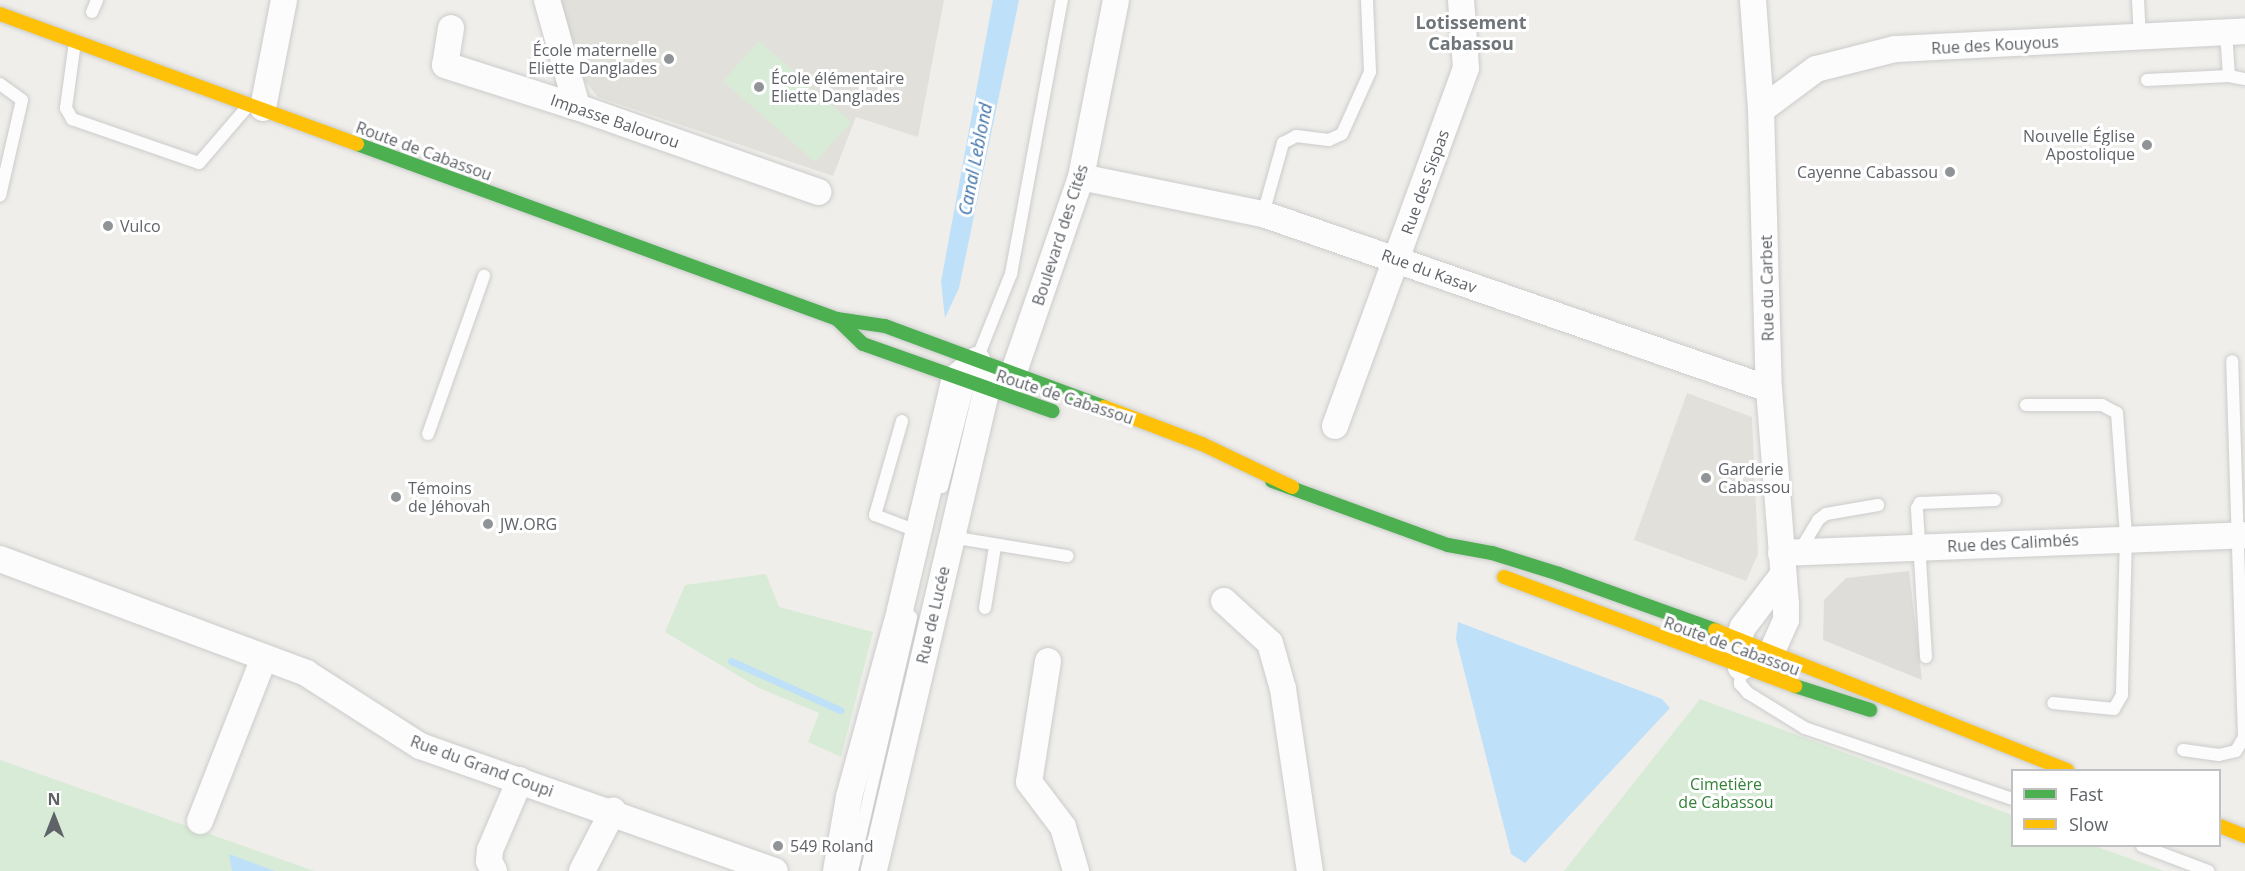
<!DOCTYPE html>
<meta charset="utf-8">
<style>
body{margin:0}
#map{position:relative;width:2245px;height:871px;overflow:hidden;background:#efeeea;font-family:"Open Sans",sans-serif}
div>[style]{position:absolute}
.industrial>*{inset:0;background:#dfddda}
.education>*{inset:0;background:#e2e0da}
.green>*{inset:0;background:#d8ebd6}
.water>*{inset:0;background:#bfe0f9}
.stream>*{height:7px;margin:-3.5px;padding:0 3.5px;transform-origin:3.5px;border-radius:3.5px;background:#bfe0f9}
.roads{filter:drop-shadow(0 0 2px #cbcccc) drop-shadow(0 0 2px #cbcccc)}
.lane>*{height:12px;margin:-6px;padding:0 6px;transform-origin:6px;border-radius:6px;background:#fdfcfc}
.street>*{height:26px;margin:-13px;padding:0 13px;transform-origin:13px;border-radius:13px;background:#fdfcfc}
.fast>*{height:14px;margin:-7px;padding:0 7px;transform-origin:7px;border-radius:7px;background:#4caf50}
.slow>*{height:14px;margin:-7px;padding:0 7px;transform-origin:7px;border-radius:7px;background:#ffc107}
.dots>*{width:16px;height:16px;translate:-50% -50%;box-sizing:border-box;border:3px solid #fff;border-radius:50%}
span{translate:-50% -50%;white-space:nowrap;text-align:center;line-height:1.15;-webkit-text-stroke:6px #fff;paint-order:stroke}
.street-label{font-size:16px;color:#5f6368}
.poi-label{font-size:16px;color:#5f6368}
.right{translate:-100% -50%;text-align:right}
.left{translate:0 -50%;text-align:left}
.park-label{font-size:16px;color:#348238}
.neighbourhood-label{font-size:18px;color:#70757a;font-weight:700}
.water-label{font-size:18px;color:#4174aa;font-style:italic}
.legend{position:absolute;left:2011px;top:769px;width:210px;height:78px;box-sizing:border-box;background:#fff;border:2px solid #bfc1c3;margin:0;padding:8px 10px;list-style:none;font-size:18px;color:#5f6368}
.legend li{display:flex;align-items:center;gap:12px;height:30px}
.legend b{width:30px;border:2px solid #bfc1c3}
.north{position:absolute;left:24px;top:787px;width:60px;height:60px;-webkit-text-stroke:4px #fff;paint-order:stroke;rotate:0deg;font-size:16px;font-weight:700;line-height:24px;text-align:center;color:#5f6368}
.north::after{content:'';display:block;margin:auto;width:21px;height:27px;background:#5f6368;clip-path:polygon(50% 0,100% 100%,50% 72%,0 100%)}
</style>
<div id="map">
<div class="industrial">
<i style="clip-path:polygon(1909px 571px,1922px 680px,1823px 640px,1824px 600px,1846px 578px)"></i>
</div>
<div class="education">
<i style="clip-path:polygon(560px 0,944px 0,918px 137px,856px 117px,833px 176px,598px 97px,581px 76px)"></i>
<i style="clip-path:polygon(1687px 393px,1752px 417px,1758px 554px,1746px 581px,1634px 540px)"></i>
</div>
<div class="green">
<i style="clip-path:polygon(759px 41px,851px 122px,815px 162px,723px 81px)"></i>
<i style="clip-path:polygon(766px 574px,779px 607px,873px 632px,841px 757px,808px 742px,819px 713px,759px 688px,665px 632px,685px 585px)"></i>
<i style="clip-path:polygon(1700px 699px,2012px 815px,2012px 846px,2095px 846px,2164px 871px,1564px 871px)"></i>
<i style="clip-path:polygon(0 760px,314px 871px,275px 871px,230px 855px,232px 871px,0 871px)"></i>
</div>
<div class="water">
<i style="clip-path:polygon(993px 0,1019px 0,959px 288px,945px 318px,941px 282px)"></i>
<i style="clip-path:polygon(1458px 622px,1662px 699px,1670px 708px,1525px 863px,1511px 854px,1456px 639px)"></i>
<i style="clip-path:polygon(229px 854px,275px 871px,232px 871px)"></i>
</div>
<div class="stream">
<i style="left:731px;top:661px;width:120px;rotate:24.2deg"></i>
</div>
<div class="roads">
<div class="lane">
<i style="left:2138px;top:0;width:36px;rotate:87deg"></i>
<i style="left:92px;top:12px;width:13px;rotate:-67deg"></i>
<i style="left:2226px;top:32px;width:44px;rotate:86.1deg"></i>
<i style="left:2229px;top:76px;width:16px;rotate:11deg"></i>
<i style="left:75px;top:42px;width:67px;rotate:97.8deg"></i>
<i style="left:66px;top:108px;width:13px;rotate:61deg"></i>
<i style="left:72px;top:119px;width:134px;rotate:19.1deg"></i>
<i style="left:199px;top:163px;width:74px;rotate:-49.4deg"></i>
<i style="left:2147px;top:80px;width:82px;rotate:-2.8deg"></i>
<i style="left:0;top:84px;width:27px;rotate:36deg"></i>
<i style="left:22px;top:100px;width:98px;rotate:102.9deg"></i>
<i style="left:1263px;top:214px;width:74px;rotate:-74.3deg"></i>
<i style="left:1283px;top:143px;width:15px;rotate:-28deg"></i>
<i style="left:1296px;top:136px;width:33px;rotate:7deg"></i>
<i style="left:1329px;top:140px;width:14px;rotate:-25deg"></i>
<i style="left:1342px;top:134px;width:68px;rotate:-65.7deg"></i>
<i style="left:1370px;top:72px;width:72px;rotate:-92.4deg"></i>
<i style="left:977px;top:359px;width:92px;rotate:-68.2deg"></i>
<i style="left:1011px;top:274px;width:279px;rotate:-79.5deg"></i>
<i style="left:2026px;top:405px;width:76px"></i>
<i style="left:2102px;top:405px;width:17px;rotate:28deg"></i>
<i style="left:2117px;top:413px;width:124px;rotate:85.8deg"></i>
<i style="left:2126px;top:537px;width:158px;rotate:91.5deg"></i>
<i style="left:2122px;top:695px;width:16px;rotate:120deg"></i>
<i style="left:2114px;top:709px;width:61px;rotate:-174.4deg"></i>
<i style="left:902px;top:421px;width:98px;rotate:106deg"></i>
<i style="left:875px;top:515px;width:47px;rotate:21.1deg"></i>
<i style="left:428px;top:434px;width:168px;rotate:-70.5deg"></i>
<i style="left:942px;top:487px;width:108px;rotate:-75.6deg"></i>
<i style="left:951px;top:537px;width:118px;rotate:9.3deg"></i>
<i style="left:1799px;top:552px;width:37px;rotate:-59deg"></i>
<i style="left:1818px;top:520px;width:10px;rotate:-37deg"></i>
<i style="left:1826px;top:514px;width:53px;rotate:-9.8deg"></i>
<i style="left:985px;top:608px;width:62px;rotate:-80.7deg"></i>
<i style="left:1926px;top:657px;width:149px;rotate:-93.5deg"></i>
<i style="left:1917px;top:508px;width:6px;rotate:-59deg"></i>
<i style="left:1920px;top:503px;width:75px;rotate:-2.3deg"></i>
<i style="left:1741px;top:668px;width:16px;rotate:94deg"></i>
<i style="left:1740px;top:684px;width:12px;rotate:48deg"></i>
<i style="left:1748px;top:693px;width:67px;rotate:31.6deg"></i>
<i style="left:1805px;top:728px;width:219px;rotate:18.9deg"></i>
<i style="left:2183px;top:750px;width:36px;rotate:8deg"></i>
<i style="left:2219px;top:755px;width:17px;rotate:-13deg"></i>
<i style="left:2236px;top:751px;width:16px;rotate:-60deg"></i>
<i style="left:2244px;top:737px;width:376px;rotate:-91.8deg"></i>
<i style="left:2142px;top:846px;width:71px;rotate:20.7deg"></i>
<i style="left:852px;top:871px;width:261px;rotate:-76.9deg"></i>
</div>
<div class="street">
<i style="left:547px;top:0;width:111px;rotate:74.3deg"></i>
<i style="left:1753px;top:0;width:110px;rotate:85.8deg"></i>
<i style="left:1761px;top:110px;width:279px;rotate:88.4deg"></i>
<i style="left:1769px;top:389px;width:216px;rotate:85.5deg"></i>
<i style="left:1786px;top:604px;width:16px;rotate:90deg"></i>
<i style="left:1786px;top:620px;width:34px;rotate:114deg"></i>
<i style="left:1772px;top:651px;width:35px;rotate:153deg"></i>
<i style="left:1741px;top:667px;width:27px;rotate:-96deg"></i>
<i style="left:1738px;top:640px;width:14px;rotate:-69deg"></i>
<i style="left:1743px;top:627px;width:64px;rotate:-52.6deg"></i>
<i style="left:451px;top:28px;width:37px;rotate:99deg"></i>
<i style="left:445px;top:65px;width:139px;rotate:17.7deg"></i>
<i style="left:577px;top:107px;width:256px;rotate:19.4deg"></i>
<i style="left:263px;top:108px;width:110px;rotate:-79deg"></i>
<i style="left:1761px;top:110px;width:69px;rotate:-36.7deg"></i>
<i style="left:1816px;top:69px;width:81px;rotate:-14.2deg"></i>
<i style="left:1895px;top:49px;width:350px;rotate:-2.9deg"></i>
<i style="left:1081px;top:177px;width:186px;rotate:11.5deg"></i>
<i style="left:1263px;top:214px;width:535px;rotate:19.08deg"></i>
<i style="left:1008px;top:389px;width:224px;rotate:-71deg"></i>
<i style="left:1081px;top:177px;width:180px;rotate:-78.8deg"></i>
<i style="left:1335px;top:426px;width:381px;rotate:-69.9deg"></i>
<i style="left:1466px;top:68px;width:68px;rotate:-94.2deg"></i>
<i style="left:1781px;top:553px;width:464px;rotate:-2.2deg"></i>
<i style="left:0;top:559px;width:327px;rotate:20.4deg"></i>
<i style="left:306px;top:673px;width:135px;rotate:32.6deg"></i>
<i style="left:420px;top:746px;width:376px;rotate:19.4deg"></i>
<i style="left:1224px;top:601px;width:62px;rotate:42.4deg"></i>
<i style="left:1270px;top:643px;width:48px;rotate:74.2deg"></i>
<i style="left:1283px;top:689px;width:184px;rotate:81.6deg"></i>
<i style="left:1048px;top:661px;width:122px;rotate:98.9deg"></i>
<i style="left:1029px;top:782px;width:56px;rotate:52.9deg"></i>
<i style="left:1063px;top:827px;width:46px;rotate:73.5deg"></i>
<i style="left:200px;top:821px;width:175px;rotate:-68.6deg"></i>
<i style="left:494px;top:871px;width:11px;rotate:-117deg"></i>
<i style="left:489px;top:861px;width:11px;rotate:-85deg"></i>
<i style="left:490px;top:850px;width:76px;rotate:-66.8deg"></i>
<i style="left:582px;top:871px;width:68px;rotate:-62.7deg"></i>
<i style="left:836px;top:871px;width:75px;rotate:-80deg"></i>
<i style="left:849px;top:797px;width:194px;rotate:-74.7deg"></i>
<i style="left:900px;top:610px;width:238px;rotate:-76.7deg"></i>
<i style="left:955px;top:378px;width:28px;rotate:-39deg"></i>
<i style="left:977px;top:360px;width:30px;rotate:70deg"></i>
<i style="left:987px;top:388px;width:496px;rotate:103.2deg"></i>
</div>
<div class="fast">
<i style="left:357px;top:144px;width:511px;rotate:20.03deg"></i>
<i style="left:837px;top:319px;width:49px;rotate:8.3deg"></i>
<i style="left:885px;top:326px;width:233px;rotate:20.3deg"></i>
<i style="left:837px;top:319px;width:36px;rotate:44deg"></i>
<i style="left:863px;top:344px;width:201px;rotate:19.5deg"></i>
<i style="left:1272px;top:481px;width:187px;rotate:20deg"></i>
<i style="left:1448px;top:545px;width:45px;rotate:10.3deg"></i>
<i style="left:1492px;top:553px;width:70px;rotate:17.4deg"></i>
<i style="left:1559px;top:574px;width:166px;rotate:19.7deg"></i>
<i style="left:1795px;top:686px;width:79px;rotate:17.7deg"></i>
</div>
<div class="slow">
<i style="left:0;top:14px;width:380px;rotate:20deg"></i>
<i style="left:1104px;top:407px;width:105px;rotate:20.7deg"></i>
<i style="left:1202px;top:444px;width:100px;rotate:25.5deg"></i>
<i style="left:1504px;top:577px;width:311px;rotate:20.5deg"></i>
<i style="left:1715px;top:630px;width:379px;rotate:21.7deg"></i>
<i style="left:2220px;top:826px;width:27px;rotate:22deg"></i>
</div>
</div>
<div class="dots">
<i style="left:669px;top:59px;background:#919496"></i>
<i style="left:759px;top:87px;background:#919496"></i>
<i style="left:2147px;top:145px;background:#919496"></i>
<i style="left:1950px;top:172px;background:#919496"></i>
<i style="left:108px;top:226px;background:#919496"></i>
<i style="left:1706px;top:478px;background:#919496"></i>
<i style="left:396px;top:497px;background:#919496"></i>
<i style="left:488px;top:524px;background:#919496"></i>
<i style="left:778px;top:846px;background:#919496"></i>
</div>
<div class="street-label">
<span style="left:1995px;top:45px;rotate:-3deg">Rue des Kouyous</span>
<span style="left:615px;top:121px;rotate:19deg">Impasse Balourou</span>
<span style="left:424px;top:151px;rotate:20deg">Route de Cabassou</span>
<span style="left:1425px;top:182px;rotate:-70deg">Rue des Sispas</span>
<span style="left:1060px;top:235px;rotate:-72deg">Boulevard des Cités</span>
<span style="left:1429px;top:271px;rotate:20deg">Rue du Kasav</span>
<span style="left:1767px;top:288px;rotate:-91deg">Rue du Carbet</span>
<span style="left:1065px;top:397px;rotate:18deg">Route de Cabassou</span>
<span style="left:2013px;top:543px;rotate:-3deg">Rue des Calimbés</span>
<span style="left:933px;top:615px;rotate:-77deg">Rue de Lucée</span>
<span style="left:1732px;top:646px;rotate:20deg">Route de Cabassou</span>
<span style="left:482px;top:766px;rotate:20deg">Rue du Grand Coupi</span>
</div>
<div class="poi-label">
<span class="right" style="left:657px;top:59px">École maternelle<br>Eliette Danglades</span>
<span class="left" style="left:771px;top:87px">École élémentaire<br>Eliette Danglades</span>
<span class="right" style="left:2135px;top:145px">Nouvelle Église<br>Apostolique</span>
<span class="right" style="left:1938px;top:172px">Cayenne Cabassou</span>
<span class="left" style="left:120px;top:226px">Vulco</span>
<span class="left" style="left:1718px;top:478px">Garderie<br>Cabassou</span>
<span class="left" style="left:408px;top:497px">Témoins<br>de Jéhovah</span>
<span class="left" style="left:500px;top:524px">JW.ORG</span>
<span class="left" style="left:790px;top:846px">549 Roland</span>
</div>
<div class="park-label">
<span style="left:1726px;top:793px">Cimetière<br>de Cabassou</span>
</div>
<div class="neighbourhood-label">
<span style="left:1471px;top:33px">Lotissement<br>Cabassou</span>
</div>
<div class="water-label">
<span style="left:975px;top:159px;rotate:-79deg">Canal Leblond</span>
</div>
<ul class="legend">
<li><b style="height:8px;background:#4caf50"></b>Fast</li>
<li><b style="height:8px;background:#ffc107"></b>Slow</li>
</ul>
<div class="north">N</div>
</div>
